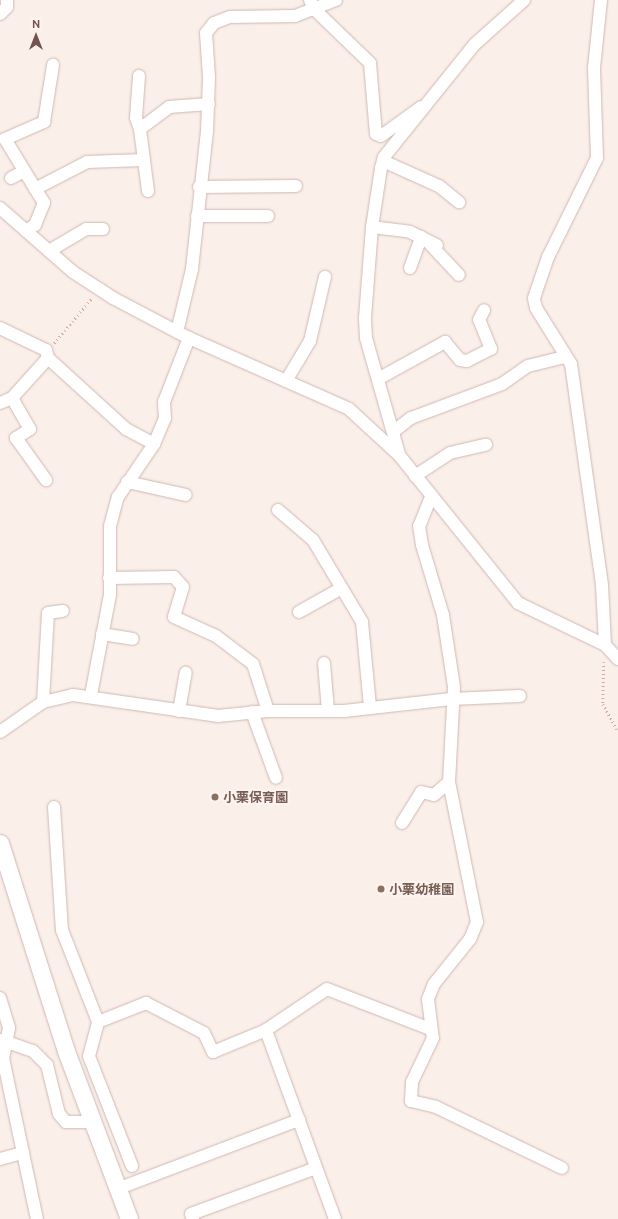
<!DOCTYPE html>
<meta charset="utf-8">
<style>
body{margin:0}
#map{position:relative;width:618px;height:1219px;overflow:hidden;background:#fbefe9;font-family:Ubuntu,"Noto Sans JP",sans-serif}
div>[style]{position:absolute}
.path>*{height:2.5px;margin-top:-1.25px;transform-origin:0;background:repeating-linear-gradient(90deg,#d3aca6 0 1px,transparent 0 4px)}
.roads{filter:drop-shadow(0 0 1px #ceb8b3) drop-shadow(0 0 1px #ceb8b3)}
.street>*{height:12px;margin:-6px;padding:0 6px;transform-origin:6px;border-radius:6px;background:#fff}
.secondary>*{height:17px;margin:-8.5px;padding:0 8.5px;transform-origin:8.5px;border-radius:8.5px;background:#fff}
.dots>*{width:11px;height:11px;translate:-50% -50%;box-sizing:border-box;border:2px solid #fef4ef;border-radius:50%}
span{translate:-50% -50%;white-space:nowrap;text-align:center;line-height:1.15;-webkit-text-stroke:4px #fef4ef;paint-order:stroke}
.education-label{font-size:13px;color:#785e54;font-weight:700}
.left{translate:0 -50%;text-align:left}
.north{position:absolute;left:16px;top:16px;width:40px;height:40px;-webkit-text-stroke:3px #fef4ef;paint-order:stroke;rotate:0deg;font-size:11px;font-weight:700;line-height:16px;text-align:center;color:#73534f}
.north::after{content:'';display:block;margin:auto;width:14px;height:18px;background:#73534f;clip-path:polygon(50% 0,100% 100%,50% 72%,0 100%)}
</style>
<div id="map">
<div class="path">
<i style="left:54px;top:343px;width:59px;rotate:-49.8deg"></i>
<i style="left:604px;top:662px;width:42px;rotate:91.4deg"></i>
<i style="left:603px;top:704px;width:31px;rotate:61deg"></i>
</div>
<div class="roads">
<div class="street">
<i style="left:310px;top:0;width:10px;rotate:66deg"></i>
<i style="left:314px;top:9px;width:78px;rotate:44deg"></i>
<i style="left:370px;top:63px;width:71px;rotate:85.2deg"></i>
<i style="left:376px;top:134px;width:5px;rotate:22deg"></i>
<i style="left:381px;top:136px;width:49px;rotate:-35.9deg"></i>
<i style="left:601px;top:0;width:68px;rotate:95.9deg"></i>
<i style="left:594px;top:68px;width:90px;rotate:88.1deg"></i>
<i style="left:597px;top:158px;width:110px;rotate:116.3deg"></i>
<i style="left:548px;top:257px;width:43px;rotate:108.9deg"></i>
<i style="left:534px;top:298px;width:10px;rotate:79deg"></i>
<i style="left:536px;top:308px;width:66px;rotate:58deg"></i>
<i style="left:571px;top:364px;width:223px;rotate:82deg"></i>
<i style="left:602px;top:585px;width:60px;rotate:87.1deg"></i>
<i style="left:0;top:14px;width:10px;rotate:-45deg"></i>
<i style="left:7px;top:7px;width:7px;rotate:-90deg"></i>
<i style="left:139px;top:76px;width:42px;rotate:94.1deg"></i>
<i style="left:136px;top:118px;width:12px;rotate:70deg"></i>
<i style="left:383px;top:161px;width:61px;rotate:24.1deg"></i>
<i style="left:439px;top:186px;width:26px;rotate:39deg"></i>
<i style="left:11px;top:178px;width:15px;rotate:-28deg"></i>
<i style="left:199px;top:187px;width:97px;rotate:-0.6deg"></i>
<i style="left:35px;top:189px;width:59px;rotate:-27.4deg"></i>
<i style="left:87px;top:162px;width:57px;rotate:-2deg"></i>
<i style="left:148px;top:191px;width:63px;rotate:-97.4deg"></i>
<i style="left:140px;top:129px;width:36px;rotate:-37deg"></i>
<i style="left:169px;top:107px;width:40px;rotate:-4.3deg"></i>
<i style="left:0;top:208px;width:97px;rotate:41.2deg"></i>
<i style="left:73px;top:272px;width:48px;rotate:33deg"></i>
<i style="left:113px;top:298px;width:86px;rotate:27.8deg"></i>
<i style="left:189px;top:338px;width:175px;rotate:23.9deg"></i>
<i style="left:349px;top:409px;width:68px;rotate:42.6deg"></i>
<i style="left:399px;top:455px;width:190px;rotate:51.2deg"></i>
<i style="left:518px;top:603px;width:97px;rotate:25.8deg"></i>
<i style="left:605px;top:645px;width:19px;rotate:47deg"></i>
<i style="left:197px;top:216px;width:71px"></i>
<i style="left:372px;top:227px;width:38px;rotate:7deg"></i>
<i style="left:410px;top:232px;width:30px;rotate:26deg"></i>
<i style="left:26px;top:231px;width:11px;rotate:-34deg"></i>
<i style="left:35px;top:225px;width:24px;rotate:-68deg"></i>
<i style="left:44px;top:203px;width:75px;rotate:-121.4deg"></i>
<i style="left:5px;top:139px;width:43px;rotate:-23.6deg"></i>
<i style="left:44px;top:122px;width:58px;rotate:-81deg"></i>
<i style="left:428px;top:242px;width:45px;rotate:46.8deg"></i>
<i style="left:49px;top:251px;width:43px;rotate:-30.7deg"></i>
<i style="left:86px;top:229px;width:17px"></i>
<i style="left:410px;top:268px;width:33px;rotate:-70deg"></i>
<i style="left:0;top:328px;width:51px;rotate:25.6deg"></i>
<i style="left:46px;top:350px;width:8px;rotate:76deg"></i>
<i style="left:48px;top:358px;width:105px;rotate:42.3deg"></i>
<i style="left:126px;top:429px;width:32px;rotate:28deg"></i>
<i style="left:177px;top:332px;width:65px;rotate:-76.6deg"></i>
<i style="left:192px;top:269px;width:138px;rotate:-83.8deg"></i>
<i style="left:207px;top:132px;width:55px;rotate:-87.9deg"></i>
<i style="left:209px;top:77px;width:44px;rotate:-93.9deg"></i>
<i style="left:206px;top:33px;width:13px;rotate:-51deg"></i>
<i style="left:214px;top:23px;width:17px;rotate:-21deg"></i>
<i style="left:230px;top:17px;width:65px;rotate:-0.9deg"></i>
<i style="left:295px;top:16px;width:44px;rotate:-21.3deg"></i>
<i style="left:378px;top:379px;width:77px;rotate:-28.9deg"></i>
<i style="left:445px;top:342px;width:23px;rotate:50deg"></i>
<i style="left:460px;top:360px;width:7px;rotate:8deg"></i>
<i style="left:467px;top:361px;width:27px;rotate:-27deg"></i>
<i style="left:491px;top:349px;width:31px;rotate:-112deg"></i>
<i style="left:479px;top:320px;width:11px;rotate:-63deg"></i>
<i style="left:286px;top:381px;width:47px;rotate:-59deg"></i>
<i style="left:310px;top:341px;width:66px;rotate:-76.8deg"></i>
<i style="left:12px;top:398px;width:36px;rotate:60deg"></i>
<i style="left:30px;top:429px;width:17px;rotate:147deg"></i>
<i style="left:16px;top:438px;width:52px;rotate:54.5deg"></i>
<i style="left:0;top:403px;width:13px;rotate:-23deg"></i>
<i style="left:12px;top:398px;width:54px;rotate:-48deg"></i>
<i style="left:393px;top:432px;width:23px;rotate:-38deg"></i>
<i style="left:411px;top:418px;width:97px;rotate:-20.5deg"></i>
<i style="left:502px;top:384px;width:32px;rotate:-35deg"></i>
<i style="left:528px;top:366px;width:38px;rotate:-14deg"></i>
<i style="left:399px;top:454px;width:121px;rotate:-105.9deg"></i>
<i style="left:366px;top:338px;width:20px;rotate:-93deg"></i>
<i style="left:365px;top:318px;width:91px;rotate:-85.6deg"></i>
<i style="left:372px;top:227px;width:60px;rotate:-81.3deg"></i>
<i style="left:381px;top:168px;width:11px;rotate:-75deg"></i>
<i style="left:384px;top:157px;width:145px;rotate:-51.2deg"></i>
<i style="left:475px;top:44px;width:66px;rotate:-41.9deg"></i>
<i style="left:415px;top:476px;width:42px;rotate:-33.3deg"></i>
<i style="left:450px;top:453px;width:37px;rotate:-13deg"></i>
<i style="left:127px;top:482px;width:60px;rotate:12.4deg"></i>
<i style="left:431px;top:497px;width:31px;rotate:112deg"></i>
<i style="left:419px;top:526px;width:19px;rotate:81deg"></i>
<i style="left:422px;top:545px;width:73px;rotate:73.3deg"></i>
<i style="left:443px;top:615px;width:73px;rotate:81.3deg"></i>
<i style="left:454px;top:687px;width:95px;rotate:93deg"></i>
<i style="left:449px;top:782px;width:143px;rotate:78.7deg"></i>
<i style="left:477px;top:922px;width:18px;rotate:112deg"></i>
<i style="left:470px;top:939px;width:58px;rotate:128.7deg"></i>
<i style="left:434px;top:984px;width:16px;rotate:112deg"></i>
<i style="left:428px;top:999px;width:39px;rotate:83deg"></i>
<i style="left:433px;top:1038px;width:49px;rotate:115.5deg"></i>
<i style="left:412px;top:1082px;width:19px;rotate:93deg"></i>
<i style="left:411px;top:1101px;width:26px;rotate:13deg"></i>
<i style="left:436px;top:1107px;width:140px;rotate:25.8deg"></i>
<i style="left:278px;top:510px;width:46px;rotate:40.6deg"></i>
<i style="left:313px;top:540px;width:96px;rotate:59.1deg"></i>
<i style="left:362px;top:622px;width:85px;rotate:84.6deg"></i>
<i style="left:109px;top:578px;width:65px;rotate:-0.9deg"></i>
<i style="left:174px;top:577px;width:13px;rotate:48deg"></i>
<i style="left:183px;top:587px;width:31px;rotate:107deg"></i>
<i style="left:174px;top:617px;width:46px;rotate:24.3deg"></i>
<i style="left:216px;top:636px;width:46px;rotate:37.1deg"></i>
<i style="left:253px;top:664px;width:49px;rotate:72.3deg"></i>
<i style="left:299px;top:612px;width:49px;rotate:-29.2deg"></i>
<i style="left:102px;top:634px;width:31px;rotate:9deg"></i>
<i style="left:324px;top:663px;width:48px;rotate:85.2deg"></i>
<i style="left:91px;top:695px;width:103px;rotate:-79.3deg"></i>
<i style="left:110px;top:594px;width:68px;rotate:-90deg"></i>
<i style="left:110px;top:526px;width:30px;rotate:-75deg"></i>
<i style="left:118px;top:497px;width:64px;rotate:-55.8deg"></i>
<i style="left:154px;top:444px;width:28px;rotate:-67deg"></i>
<i style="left:165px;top:418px;width:16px;rotate:-94deg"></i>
<i style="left:164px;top:402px;width:69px;rotate:-68.7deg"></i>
<i style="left:43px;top:702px;width:89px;rotate:-86.8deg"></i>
<i style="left:48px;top:613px;width:15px;rotate:-8deg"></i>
<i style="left:179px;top:711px;width:39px;rotate:-80deg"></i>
<i style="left:252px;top:712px;width:70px;rotate:70deg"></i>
<i style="left:0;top:732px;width:52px;rotate:-34.9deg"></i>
<i style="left:43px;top:702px;width:31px;rotate:-13deg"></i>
<i style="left:73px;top:695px;width:147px;rotate:8.2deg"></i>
<i style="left:218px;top:716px;width:50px;rotate:-5.7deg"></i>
<i style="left:268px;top:711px;width:76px"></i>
<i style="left:344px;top:711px;width:108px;rotate:-6.4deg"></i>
<i style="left:451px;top:699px;width:69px;rotate:-2.5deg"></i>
<i style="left:54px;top:807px;width:123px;rotate:86.3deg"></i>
<i style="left:62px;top:930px;width:99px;rotate:68.6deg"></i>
<i style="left:402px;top:823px;width:36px;rotate:-58deg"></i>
<i style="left:421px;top:792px;width:13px;rotate:13deg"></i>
<i style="left:434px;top:795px;width:20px;rotate:-41deg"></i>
<i style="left:0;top:998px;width:31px;rotate:73deg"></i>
<i style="left:9px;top:1028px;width:31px;rotate:101deg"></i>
<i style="left:3px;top:1058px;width:165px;rotate:78.1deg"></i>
<i style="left:1px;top:1040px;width:34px;rotate:19deg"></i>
<i style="left:33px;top:1051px;width:20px;rotate:45deg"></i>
<i style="left:47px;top:1065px;width:50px;rotate:76.2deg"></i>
<i style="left:59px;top:1114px;width:11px;rotate:49deg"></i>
<i style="left:66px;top:1122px;width:26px"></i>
<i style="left:0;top:1159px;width:24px;rotate:-15deg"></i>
<i style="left:132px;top:1166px;width:118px;rotate:-111.4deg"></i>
<i style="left:89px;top:1056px;width:35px;rotate:-75deg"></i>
<i style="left:98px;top:1022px;width:52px;rotate:-21.6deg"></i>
<i style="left:146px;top:1003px;width:65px;rotate:27.3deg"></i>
<i style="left:204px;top:1033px;width:21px;rotate:65deg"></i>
<i style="left:213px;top:1052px;width:57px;rotate:-22.5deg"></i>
<i style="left:117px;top:1189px;width:195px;rotate:-20.8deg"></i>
<i style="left:193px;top:1219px;width:5px;rotate:-112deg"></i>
<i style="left:191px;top:1214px;width:133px;rotate:-20.2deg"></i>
<i style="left:335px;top:1219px;width:201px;rotate:-110.1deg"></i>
<i style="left:266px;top:1030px;width:73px;rotate:-33.9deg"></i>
<i style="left:327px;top:989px;width:110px;rotate:21.2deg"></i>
</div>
<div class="secondary">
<i style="left:0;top:843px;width:218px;rotate:72.4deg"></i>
<i style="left:66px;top:1051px;width:179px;rotate:69.4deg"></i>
</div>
</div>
<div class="dots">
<i style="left:215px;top:797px;background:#8d6e63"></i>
<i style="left:381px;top:889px;background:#8d6e63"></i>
</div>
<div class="education-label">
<span class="left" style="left:223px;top:797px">小栗保育園</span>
<span class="left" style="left:389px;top:889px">小栗幼稚園</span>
</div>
<div class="north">N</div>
</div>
